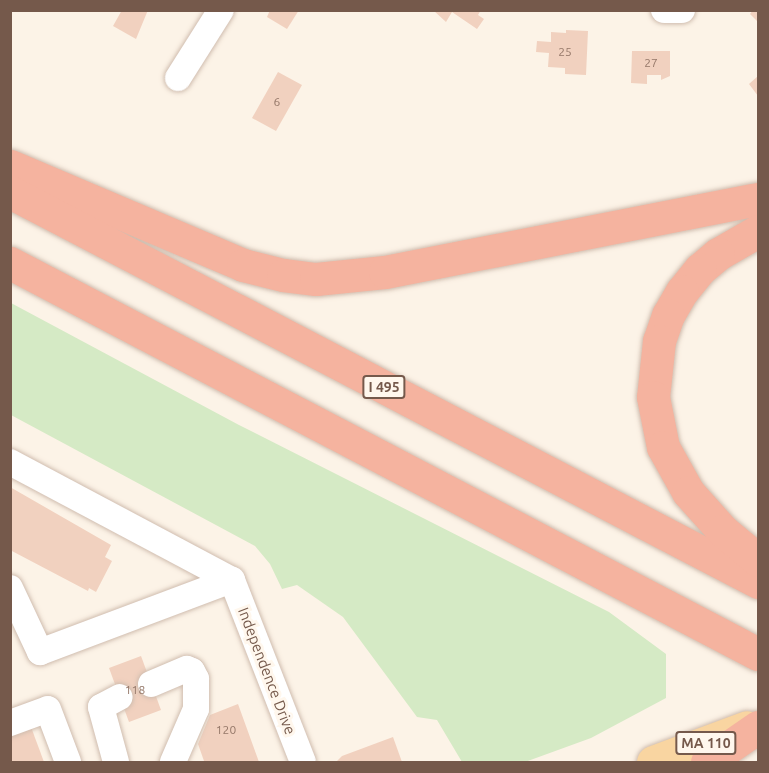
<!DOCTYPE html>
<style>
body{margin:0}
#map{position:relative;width:769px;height:773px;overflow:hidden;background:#fcf3e7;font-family:Ubuntu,sans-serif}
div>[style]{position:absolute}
.green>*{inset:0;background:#d5eac5}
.building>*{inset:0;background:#f1d1bf}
.roads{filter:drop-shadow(0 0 2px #d0bdaf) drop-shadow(0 0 2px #d0bdaf)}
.minor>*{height:26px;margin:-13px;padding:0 13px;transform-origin:13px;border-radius:13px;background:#fff}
.major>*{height:33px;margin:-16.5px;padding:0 16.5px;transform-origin:16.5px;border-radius:16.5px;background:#f9d5a1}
.highway>*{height:33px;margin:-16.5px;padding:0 16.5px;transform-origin:16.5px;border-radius:16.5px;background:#f5b39f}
span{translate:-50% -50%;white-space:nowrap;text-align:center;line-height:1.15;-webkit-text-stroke:6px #fff7ed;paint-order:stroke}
.number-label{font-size:12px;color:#947768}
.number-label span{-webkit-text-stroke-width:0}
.shield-label span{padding:2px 4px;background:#fff7ed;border:2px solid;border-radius:4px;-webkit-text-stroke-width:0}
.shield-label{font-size:14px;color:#75594b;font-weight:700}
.street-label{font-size:15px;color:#75594b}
.frame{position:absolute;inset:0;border:12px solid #75594b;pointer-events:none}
</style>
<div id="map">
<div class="green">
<i style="clip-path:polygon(11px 303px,239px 425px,609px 612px,666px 654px,666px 698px,591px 738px,525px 762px,462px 762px,437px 720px,417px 717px,343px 617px,297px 585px,282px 589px,270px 564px,255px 546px,11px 415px)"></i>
</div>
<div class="building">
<i style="clip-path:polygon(122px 10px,148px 10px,136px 39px,113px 26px)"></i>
<i style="clip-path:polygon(270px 10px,299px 10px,287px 29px,267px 17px)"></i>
<i style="clip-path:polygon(433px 10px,481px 10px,478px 15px,484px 19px,477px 29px,452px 12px,446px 22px)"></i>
<i style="clip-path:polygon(753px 10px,758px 10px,758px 22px,750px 14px)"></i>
<i style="clip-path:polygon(566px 30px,588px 31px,586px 75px,565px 74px,565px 68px,548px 67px,549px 53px,536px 52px,537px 41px,551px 42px,551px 32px,566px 33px)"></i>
<i style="clip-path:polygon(632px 51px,670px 51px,670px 76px,661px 80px,661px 75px,647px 75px,647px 84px,631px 83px)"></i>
<i style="clip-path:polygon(278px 72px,302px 85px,276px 131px,252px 118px)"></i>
<i style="clip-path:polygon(758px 76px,758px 96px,749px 84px)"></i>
<i style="clip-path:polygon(10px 487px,111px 545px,105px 557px,112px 561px,96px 592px,89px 588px,88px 591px,10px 550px)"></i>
<i style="clip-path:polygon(141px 656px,161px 710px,129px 722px,109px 668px)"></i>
<i style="clip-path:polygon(238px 704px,259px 762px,200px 762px,204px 761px,198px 744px,210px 715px)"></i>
<i style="clip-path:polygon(31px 727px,44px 762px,10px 762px,10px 735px)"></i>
<i style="clip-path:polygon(393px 737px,402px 762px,336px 762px,342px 756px)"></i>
</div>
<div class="roads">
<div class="minor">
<i style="left:664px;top:10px;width:18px"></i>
<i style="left:178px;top:78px;width:80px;rotate:-57.7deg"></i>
<i style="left:10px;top:462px;width:251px;rotate:28deg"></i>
<i style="left:232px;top:580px;width:195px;rotate:68.7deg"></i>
<i style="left:10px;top:588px;width:71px;rotate:64.9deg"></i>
<i style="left:40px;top:652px;width:205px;rotate:-20.6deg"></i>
<i style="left:151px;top:684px;width:39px;rotate:-23deg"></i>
<i style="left:187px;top:669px;width:5px;rotate:22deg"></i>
<i style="left:192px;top:671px;width:9px;rotate:63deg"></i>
<i style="left:196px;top:679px;width:30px;rotate:90deg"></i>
<i style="left:196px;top:709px;width:58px;rotate:113.5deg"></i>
<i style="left:10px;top:723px;width:40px;rotate:-20.2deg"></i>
<i style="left:48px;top:709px;width:57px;rotate:69.3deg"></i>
<i style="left:116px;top:762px;width:57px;rotate:-105.3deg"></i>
<i style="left:101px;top:707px;width:21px;rotate:-28deg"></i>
</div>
<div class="major">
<i style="left:653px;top:762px;width:100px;rotate:-20.4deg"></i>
</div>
<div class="highway">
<i style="left:10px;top:166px;width:253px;rotate:23deg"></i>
<i style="left:243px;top:265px;width:41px;rotate:14deg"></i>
<i style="left:283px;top:275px;width:33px;rotate:7deg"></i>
<i style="left:316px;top:279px;width:69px;rotate:-5.8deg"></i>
<i style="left:385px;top:272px;width:380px;rotate:-11.1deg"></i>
<i style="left:10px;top:192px;width:844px;rotate:27.54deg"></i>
<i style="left:758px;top:231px;width:46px;rotate:150.1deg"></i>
<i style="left:718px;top:254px;width:23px;rotate:140deg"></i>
<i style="left:700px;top:269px;width:28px;rotate:129deg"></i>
<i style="left:682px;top:291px;width:28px;rotate:120deg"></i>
<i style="left:668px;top:315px;width:28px;rotate:109deg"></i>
<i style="left:659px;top:341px;width:56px;rotate:96.1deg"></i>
<i style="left:653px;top:397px;width:51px;rotate:78.7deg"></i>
<i style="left:663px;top:447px;width:51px;rotate:60.9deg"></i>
<i style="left:688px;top:492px;width:52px;rotate:48.1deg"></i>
<i style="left:723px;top:531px;width:45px;rotate:39.6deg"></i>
<i style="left:10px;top:263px;width:844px;rotate:27.6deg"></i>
<i style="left:707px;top:762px;width:62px;rotate:-34.5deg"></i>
</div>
</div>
<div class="number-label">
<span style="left:565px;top:52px">25</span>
<span style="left:651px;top:63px">27</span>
<span style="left:277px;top:102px">6</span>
<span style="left:135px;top:690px">118</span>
<span style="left:226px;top:730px">120</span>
</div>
<div class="shield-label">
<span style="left:384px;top:387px">I 495</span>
<span style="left:706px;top:743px">MA 110</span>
</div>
<div class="street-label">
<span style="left:267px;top:671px;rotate:69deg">Independence Drive</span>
</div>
<div class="frame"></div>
</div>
